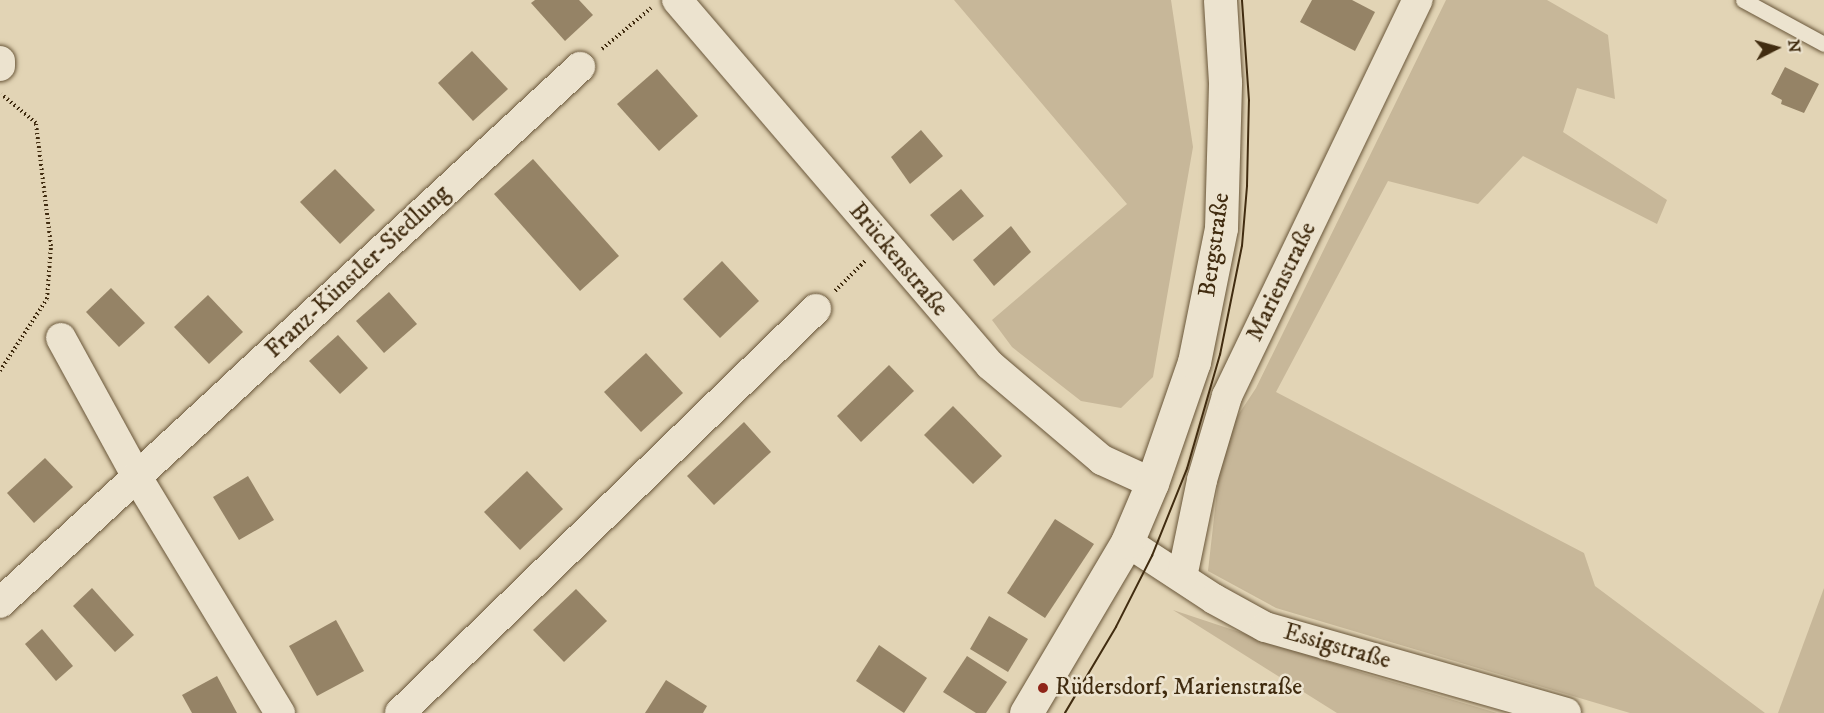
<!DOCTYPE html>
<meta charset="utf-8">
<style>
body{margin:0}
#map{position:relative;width:1824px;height:713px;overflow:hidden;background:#e2d4b5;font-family:"IM FELL DW Pica",serif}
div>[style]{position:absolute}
.green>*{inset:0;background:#c7b799}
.building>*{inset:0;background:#958366}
.path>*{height:4px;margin-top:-2px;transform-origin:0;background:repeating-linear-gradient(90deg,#412c10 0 1.5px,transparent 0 4.5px)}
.roads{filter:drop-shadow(0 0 2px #695639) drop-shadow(0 0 2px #695639)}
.service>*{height:15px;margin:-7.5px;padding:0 7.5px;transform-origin:7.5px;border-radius:7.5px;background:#ece3cf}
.minor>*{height:30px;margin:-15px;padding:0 15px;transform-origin:15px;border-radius:15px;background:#ece3cf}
.tertiary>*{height:33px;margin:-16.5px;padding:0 16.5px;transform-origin:16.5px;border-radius:16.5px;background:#ece3cf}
.tram>*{height:1.5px;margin:-0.75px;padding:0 0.75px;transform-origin:0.75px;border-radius:0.75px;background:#412c10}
.dots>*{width:16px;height:16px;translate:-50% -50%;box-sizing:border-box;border:3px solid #ece3cf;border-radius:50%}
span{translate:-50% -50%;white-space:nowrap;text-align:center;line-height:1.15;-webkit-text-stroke:5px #ece3cf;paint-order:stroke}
.street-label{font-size:24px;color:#412c10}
.poi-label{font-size:24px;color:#412c10}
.left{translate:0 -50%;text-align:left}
.north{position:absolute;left:1746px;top:18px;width:60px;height:60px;-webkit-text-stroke:4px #ece3cf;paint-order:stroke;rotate:84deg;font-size:16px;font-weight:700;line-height:24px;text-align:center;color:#412c10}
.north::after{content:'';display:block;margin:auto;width:21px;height:27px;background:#412c10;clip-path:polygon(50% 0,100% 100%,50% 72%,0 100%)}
</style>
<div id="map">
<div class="green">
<i style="clip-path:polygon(954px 0,1171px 0,1193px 147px,1153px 377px,1121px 408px,1081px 401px,1012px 347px,992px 320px,1127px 204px)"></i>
<i style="clip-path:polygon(1446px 0,1547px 0,1608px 35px,1615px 99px,1577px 88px,1563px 132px,1667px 200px,1657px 224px,1523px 156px,1478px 204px,1388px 181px,1276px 392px,1584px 553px,1595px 586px,1765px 713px,1630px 713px,1276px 608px,1208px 571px,1223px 438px,1256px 388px)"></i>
<i style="clip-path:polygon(1824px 588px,1824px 713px,1778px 713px)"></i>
<i style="clip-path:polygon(1173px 610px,1366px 674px,1497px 713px,1337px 713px)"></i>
</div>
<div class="building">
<i style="clip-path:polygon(535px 0,579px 0,593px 15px,565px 41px,531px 3px)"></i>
<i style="clip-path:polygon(1312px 0,1352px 0,1375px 12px,1355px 51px,1300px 22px)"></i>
<i style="clip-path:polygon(472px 51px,508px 89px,473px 121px,438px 83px)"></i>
<i style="clip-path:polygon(1785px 67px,1819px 84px,1804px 113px,1781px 104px,1782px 100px,1771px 94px)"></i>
<i style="clip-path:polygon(657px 69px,698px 116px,659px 151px,617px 104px)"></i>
<i style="clip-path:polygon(921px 130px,943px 156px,910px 184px,891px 157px)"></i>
<i style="clip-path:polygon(533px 159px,619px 256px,580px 291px,494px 194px)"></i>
<i style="clip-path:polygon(335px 169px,375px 210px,340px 244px,300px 202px)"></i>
<i style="clip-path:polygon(961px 189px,984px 216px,953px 241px,930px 215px)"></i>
<i style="clip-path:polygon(1011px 226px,1031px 252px,994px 286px,973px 260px)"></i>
<i style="clip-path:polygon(722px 261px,759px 301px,720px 338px,683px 299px)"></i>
<i style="clip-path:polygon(111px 288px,145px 323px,119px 347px,86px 312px)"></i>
<i style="clip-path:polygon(389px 292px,417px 324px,384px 353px,356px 321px)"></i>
<i style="clip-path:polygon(208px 295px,243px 332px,209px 364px,174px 327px)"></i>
<i style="clip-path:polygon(338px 335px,368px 368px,340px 394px,309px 361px)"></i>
<i style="clip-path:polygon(646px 353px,683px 393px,641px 432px,604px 392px)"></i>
<i style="clip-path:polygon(889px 365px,914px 391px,861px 442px,837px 416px)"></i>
<i style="clip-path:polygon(953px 406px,1002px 456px,973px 484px,924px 435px)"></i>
<i style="clip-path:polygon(744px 422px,771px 452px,714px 505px,687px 476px)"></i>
<i style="clip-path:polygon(45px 458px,73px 487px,34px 523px,7px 493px)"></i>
<i style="clip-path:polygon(527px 471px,563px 509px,520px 550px,484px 512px)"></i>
<i style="clip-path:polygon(248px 476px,274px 520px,239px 540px,213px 497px)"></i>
<i style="clip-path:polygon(1055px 519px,1094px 544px,1045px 618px,1007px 593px)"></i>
<i style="clip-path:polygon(92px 588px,134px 635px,115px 652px,73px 606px)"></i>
<i style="clip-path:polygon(576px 589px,607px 621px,564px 662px,533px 630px)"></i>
<i style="clip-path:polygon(989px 616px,1028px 639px,1008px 672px,970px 649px)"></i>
<i style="clip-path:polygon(336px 620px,364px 671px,317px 696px,289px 646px)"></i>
<i style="clip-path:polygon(42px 629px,73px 666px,56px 681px,25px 644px)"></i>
<i style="clip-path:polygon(879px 645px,927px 678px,904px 713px,856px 681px)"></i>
<i style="clip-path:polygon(967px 656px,1007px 682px,986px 713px,976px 713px,943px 692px)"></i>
<i style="clip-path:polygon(217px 676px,237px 713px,192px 713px,182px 695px)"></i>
<i style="clip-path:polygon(666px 680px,707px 706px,703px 713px,645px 713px)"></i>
</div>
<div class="path">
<i style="left:602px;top:49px;width:64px;rotate:-39.9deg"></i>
<i style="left:835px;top:291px;width:44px;rotate:-45deg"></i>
<i style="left:0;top:371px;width:86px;rotate:-56.9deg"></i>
<i style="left:47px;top:299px;width:53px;rotate:-85.7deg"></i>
<i style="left:51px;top:246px;width:124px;rotate:-97deg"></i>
<i style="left:36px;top:123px;width:45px;rotate:-140.4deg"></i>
</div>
<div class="roads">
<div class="service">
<i style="left:1743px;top:0;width:92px;rotate:28.5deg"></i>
</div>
<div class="minor">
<i style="left:677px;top:0;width:481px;rotate:49.4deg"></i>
<i style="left:990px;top:365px;width:147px;rotate:40.3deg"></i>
<i style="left:1102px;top:460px;width:55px;rotate:24.7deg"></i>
<i style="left:0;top:61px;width:5px;rotate:90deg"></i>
<i style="left:61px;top:338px;width:158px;rotate:61.3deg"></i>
<i style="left:137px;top:477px;width:276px;rotate:58.8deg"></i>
<i style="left:1127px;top:542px;width:104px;rotate:33.2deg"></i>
<i style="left:1214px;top:599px;width:58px;rotate:28.8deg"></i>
<i style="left:1265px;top:627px;width:313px;rotate:15.9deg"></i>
<i style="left:1182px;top:577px;width:99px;rotate:-78.3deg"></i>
<i style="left:1202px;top:480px;width:88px;rotate:-73.4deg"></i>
<i style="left:1227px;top:396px;width:440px;rotate:-64.3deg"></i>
<i style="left:0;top:603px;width:790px;rotate:-42.74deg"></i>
<i style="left:400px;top:713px;width:580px;rotate:-44.16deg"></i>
</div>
<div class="tertiary">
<i style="left:1026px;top:713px;width:199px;rotate:-59.4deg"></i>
<i style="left:1127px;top:542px;width:64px;rotate:-67deg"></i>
<i style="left:1152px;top:483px;width:128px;rotate:-70.9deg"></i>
<i style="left:1194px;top:362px;width:137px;rotate:-78.6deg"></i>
<i style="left:1221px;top:228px;width:146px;rotate:-88.4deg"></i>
<i style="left:1225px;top:82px;width:82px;rotate:-93.5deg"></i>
</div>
</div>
<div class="tram">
<i style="left:1065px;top:713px;width:100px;rotate:-59.3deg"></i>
<i style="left:1116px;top:627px;width:80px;rotate:-63.1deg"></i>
<i style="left:1152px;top:556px;width:94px;rotate:-68.1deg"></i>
<i style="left:1187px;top:469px;width:119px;rotate:-73.9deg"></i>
<i style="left:1220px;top:355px;width:111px;rotate:-78.6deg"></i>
<i style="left:1242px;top:246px;width:60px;rotate:-85.2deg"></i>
<i style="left:1247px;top:186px;width:85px;rotate:-88.7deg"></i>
<i style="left:1249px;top:101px;width:101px;rotate:-94deg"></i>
</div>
<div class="dots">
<i style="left:1043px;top:688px;background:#8f2418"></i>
</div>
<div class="street-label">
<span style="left:1215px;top:245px;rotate:-82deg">Bergstraße</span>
<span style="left:898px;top:260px;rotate:50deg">Brückenstraße</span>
<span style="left:358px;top:272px;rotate:-43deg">Franz-Künstler-Siedlung</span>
<span style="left:1282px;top:282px;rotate:-64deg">Marienstraße</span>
<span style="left:1337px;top:647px;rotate:16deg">Essigstraße</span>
</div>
<div class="poi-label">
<span class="left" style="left:1055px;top:688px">Rüdersdorf, Marienstraße</span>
</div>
<div class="north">N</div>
</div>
